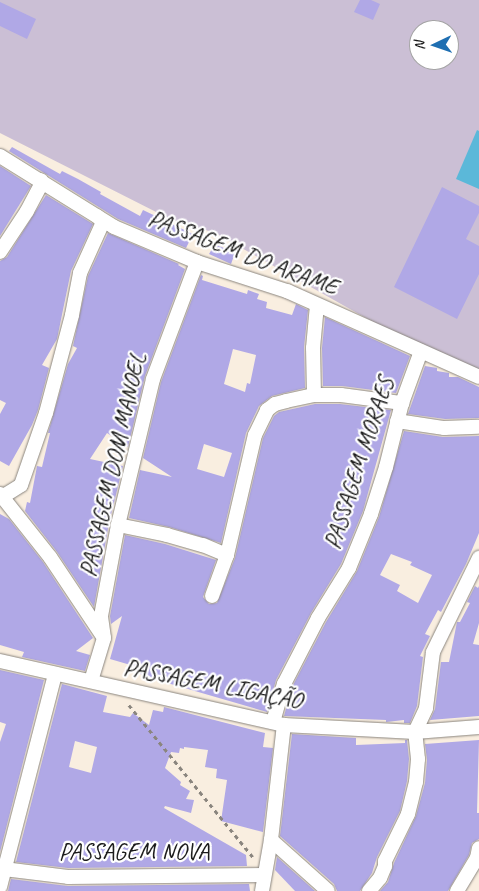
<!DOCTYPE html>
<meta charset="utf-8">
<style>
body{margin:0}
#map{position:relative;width:479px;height:891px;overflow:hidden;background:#f9eee0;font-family:Caveat,sans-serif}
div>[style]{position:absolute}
.industrial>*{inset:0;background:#cbbfd5}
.water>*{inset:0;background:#5bb8d9}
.building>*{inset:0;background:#b0a8e6}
.path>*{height:2.5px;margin-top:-1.25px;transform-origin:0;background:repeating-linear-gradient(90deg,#8a857e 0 4px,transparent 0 8px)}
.roads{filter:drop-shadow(0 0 1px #8a857e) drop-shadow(0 0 1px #8a857e)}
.minor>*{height:14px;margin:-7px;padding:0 7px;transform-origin:7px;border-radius:7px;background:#fff}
span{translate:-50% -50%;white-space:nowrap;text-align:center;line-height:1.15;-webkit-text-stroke:4.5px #fff;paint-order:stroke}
.street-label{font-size:24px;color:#1c1c1c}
.north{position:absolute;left:409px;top:20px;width:50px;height:50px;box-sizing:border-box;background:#fff;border:1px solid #a4a4a4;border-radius:50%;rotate:267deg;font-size:14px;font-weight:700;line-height:20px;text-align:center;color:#1c1c1c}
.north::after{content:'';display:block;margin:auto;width:18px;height:22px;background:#1f6fb2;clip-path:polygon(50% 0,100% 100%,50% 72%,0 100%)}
</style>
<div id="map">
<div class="industrial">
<i style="clip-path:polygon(evenodd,0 0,479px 0,479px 374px,389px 331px,215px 233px,170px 219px,0 133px,0 0,419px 30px,449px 30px,449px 60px,419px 60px,419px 30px)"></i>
</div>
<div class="water">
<i style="clip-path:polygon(477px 130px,479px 131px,479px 189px,456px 179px)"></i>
</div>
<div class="building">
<i style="clip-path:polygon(360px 0,371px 0,380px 4px,373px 20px,354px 12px)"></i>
<i style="clip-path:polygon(0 2px,36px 19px,27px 39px,0 26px)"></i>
<i style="clip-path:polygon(12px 147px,60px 174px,62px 171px,78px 179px,101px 192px,100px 194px,140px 216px,143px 210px,193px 234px,186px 248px,118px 219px,9px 151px)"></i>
<i style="clip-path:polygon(0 166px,31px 186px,0 236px)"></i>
<i style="clip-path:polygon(442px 187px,479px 206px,479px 213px,466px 239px,479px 246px,479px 274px,457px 319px,394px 287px)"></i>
<i style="clip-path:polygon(46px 195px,93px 224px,71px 271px,57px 339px,42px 365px,49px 368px,38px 410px,32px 425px,9px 466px,0 461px,0 414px,6px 403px,0 400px,0 261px,7px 257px)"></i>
<i style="clip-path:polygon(108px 233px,179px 264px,178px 265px,185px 269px,145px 376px,128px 447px,107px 433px,90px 459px,123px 466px,109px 523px,94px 607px,57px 552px,25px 511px,27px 502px,30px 503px,37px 466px,42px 467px,50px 433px,48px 433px,68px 364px,77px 348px,73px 346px,88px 276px)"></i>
<i style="clip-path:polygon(215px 244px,235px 253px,231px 264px,209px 254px)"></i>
<i style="clip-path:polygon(evenodd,201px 275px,203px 276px,202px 280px,247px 294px,248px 290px,259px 294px,257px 299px,267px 302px,266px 308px,292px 315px,296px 304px,308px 310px,304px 347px,305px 388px,272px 396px,259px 406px,246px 433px,221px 543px,169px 527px,129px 518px,140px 470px,172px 477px,143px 458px,161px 382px,201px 275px,233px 349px,256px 355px,250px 384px,247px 383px,245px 392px,224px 384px,233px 349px,201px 275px,204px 444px,232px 453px,224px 477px,197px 469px,204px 444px)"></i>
<i style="clip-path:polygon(325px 317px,410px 356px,396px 393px,342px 386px,323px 386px,322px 348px)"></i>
<i style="clip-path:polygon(425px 366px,437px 368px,437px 371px,449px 373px,449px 377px,458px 377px,479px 387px,479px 418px,445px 419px,408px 414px)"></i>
<i style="clip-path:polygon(315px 404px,340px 404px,391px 410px,363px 511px,341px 564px,311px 613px,276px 680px,267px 712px,157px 680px,132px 671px,134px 666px,110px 659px,122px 616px,111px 624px,110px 616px,125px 535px,165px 544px,216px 560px,203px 597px,209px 604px,217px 603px,235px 558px,263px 438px,274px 416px,279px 412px)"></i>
<i style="clip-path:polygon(evenodd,404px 431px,443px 437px,479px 436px,479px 533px,466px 564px,441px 612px,438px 610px,425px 634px,430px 636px,420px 656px,423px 657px,417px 706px,410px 723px,404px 723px,404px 720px,386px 722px,386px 720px,284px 716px,292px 687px,326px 622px,357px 571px,379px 517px,404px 431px,391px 554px,412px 562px,410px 565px,432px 575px,418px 603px,397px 591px,400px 585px,380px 575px,391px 554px)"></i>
<i style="clip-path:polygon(0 514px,9px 519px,43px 562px,93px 638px,76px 651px,90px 655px,85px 671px,22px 657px,24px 652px,0 645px)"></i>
<i style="clip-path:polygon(475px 586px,478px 588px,479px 586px,479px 623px,473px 644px,479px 645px,479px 716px,430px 720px,435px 709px,441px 662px,449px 662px,457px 622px,460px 622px,470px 603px,467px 602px)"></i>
<i style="clip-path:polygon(0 670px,44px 680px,0 852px,0 742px,6px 724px,0 722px)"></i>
<i style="clip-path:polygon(evenodd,62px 684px,107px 696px,103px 712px,130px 717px,133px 713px,149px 725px,153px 710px,163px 712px,164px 707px,265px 733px,263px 747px,273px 748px,263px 832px,221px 821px,227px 780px,216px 778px,217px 769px,205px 767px,208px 750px,184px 747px,184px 749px,180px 748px,179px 753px,171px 752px,165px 768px,181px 782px,180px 785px,190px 791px,186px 799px,194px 800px,191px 813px,165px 806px,164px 808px,246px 855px,247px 866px,68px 868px,16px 862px,62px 684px,75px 741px,97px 747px,91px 773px,69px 767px,75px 741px)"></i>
<i style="clip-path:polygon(292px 734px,356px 738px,356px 745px,405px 743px,405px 740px,407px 740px,409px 759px,407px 781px,400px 811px,377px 857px,372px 873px,360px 891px,337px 891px,334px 884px,280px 836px)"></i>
<i style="clip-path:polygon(479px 740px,477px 813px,479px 813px,479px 839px,472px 843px,469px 855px,448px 891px,380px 891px,388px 882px,394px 863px,416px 816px,425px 783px,427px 760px,425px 744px)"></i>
<i style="clip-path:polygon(277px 857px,315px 891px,295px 891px,275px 870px)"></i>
<i style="clip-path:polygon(11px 879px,68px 886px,249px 884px,250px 891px,8px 891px)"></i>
</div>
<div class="path">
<i style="left:129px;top:705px;width:196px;rotate:50.8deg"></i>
</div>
<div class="roads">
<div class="minor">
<i style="left:0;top:156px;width:134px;rotate:31.9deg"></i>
<i style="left:114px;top:227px;width:90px;rotate:22.9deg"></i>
<i style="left:197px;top:262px;width:95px;rotate:17.9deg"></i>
<i style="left:287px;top:291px;width:210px;rotate:24.1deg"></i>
<i style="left:0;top:252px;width:49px;rotate:-56.6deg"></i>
<i style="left:27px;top:211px;width:27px;rotate:-62deg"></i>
<i style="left:40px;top:187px;width:7px;rotate:-82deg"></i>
<i style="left:314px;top:395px;width:47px;rotate:-91.2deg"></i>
<i style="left:313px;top:348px;width:43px;rotate:-84.7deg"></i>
<i style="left:397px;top:421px;width:48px;rotate:8.5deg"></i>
<i style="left:444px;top:428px;width:34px;rotate:-2deg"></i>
<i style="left:0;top:494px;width:80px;rotate:51.6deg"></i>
<i style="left:50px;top:557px;width:94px;rotate:56.3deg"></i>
<i style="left:2px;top:497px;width:22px;rotate:-32deg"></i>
<i style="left:21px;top:485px;width:76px;rotate:-70.9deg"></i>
<i style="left:46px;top:413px;width:101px;rotate:-75.1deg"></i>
<i style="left:72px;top:315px;width:43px;rotate:-79.2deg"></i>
<i style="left:80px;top:273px;width:56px;rotate:-65.7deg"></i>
<i style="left:103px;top:222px;width:8px;rotate:-135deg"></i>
<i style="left:118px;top:525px;width:50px;rotate:11.5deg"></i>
<i style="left:167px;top:535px;width:37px;rotate:16deg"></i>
<i style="left:203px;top:545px;width:26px;rotate:23deg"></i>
<i style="left:212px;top:596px;width:44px;rotate:-69.9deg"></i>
<i style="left:227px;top:555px;width:123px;rotate:-76.9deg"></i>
<i style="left:255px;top:435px;width:28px;rotate:-64deg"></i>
<i style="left:267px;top:410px;width:10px;rotate:-37deg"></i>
<i style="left:275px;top:404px;width:11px;rotate:-15deg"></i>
<i style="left:286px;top:401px;width:29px;rotate:-12deg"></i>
<i style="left:314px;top:395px;width:27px"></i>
<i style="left:341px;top:395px;width:62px;rotate:7.5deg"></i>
<i style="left:0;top:661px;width:291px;rotate:12.7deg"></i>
<i style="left:284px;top:725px;width:131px;rotate:3.1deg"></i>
<i style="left:415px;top:732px;width:64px;rotate:-4.5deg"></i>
<i style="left:91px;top:681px;width:45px;rotate:-73.2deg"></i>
<i style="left:104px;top:638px;width:22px;rotate:-98deg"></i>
<i style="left:101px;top:616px;width:93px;rotate:-79.4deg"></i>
<i style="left:118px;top:525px;width:150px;rotate:-76.5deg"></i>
<i style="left:153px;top:379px;width:125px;rotate:-69.4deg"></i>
<i style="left:273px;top:722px;width:40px;rotate:-74deg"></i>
<i style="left:284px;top:684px;width:74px;rotate:-62.7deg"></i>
<i style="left:318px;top:618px;width:59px;rotate:-58.2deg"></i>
<i style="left:349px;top:568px;width:58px;rotate:-67.8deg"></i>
<i style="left:371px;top:514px;width:49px;rotate:-72.3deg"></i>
<i style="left:386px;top:467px;width:66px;rotate:-76deg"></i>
<i style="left:402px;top:403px;width:55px;rotate:-69.9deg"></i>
<i style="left:271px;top:840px;width:76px;rotate:41.8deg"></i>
<i style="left:4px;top:869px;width:64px;rotate:7.1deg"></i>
<i style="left:68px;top:877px;width:196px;rotate:-0.6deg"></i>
<i style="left:0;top:887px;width:220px;rotate:-75.5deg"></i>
<i style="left:262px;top:891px;width:52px;rotate:-80deg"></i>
<i style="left:271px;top:840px;width:116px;rotate:-83.6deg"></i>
<i style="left:369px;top:891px;width:17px;rotate:-50deg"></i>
<i style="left:380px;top:878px;width:13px;rotate:-67deg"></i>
<i style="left:385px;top:866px;width:5px;rotate:-90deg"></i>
<i style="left:385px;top:861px;width:52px;rotate:-63.9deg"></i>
<i style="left:408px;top:814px;width:33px;rotate:-76deg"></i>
<i style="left:416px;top:782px;width:23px;rotate:-85deg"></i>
<i style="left:418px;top:759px;width:27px;rotate:-96deg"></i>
<i style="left:415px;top:732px;width:26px;rotate:-65deg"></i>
<i style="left:426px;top:708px;width:56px;rotate:-82.9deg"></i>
<i style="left:433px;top:652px;width:105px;rotate:-63.9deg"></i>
<i style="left:457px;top:891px;width:39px;rotate:-59deg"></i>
<i style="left:477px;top:858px;width:10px;rotate:-79deg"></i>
</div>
</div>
<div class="street-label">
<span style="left:243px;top:253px;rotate:21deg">PASSAGEM DO ARAME</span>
<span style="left:359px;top:463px;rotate:-72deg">PASSAGEM MORAES</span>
<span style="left:113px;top:465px;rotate:-77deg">PASSAGEM DOM MANOEL</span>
<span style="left:213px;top:684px;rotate:11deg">PASSAGEM LIGAÇÃO</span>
<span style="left:134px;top:852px">PASSAGEM NOVA</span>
</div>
<div class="north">N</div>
</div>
